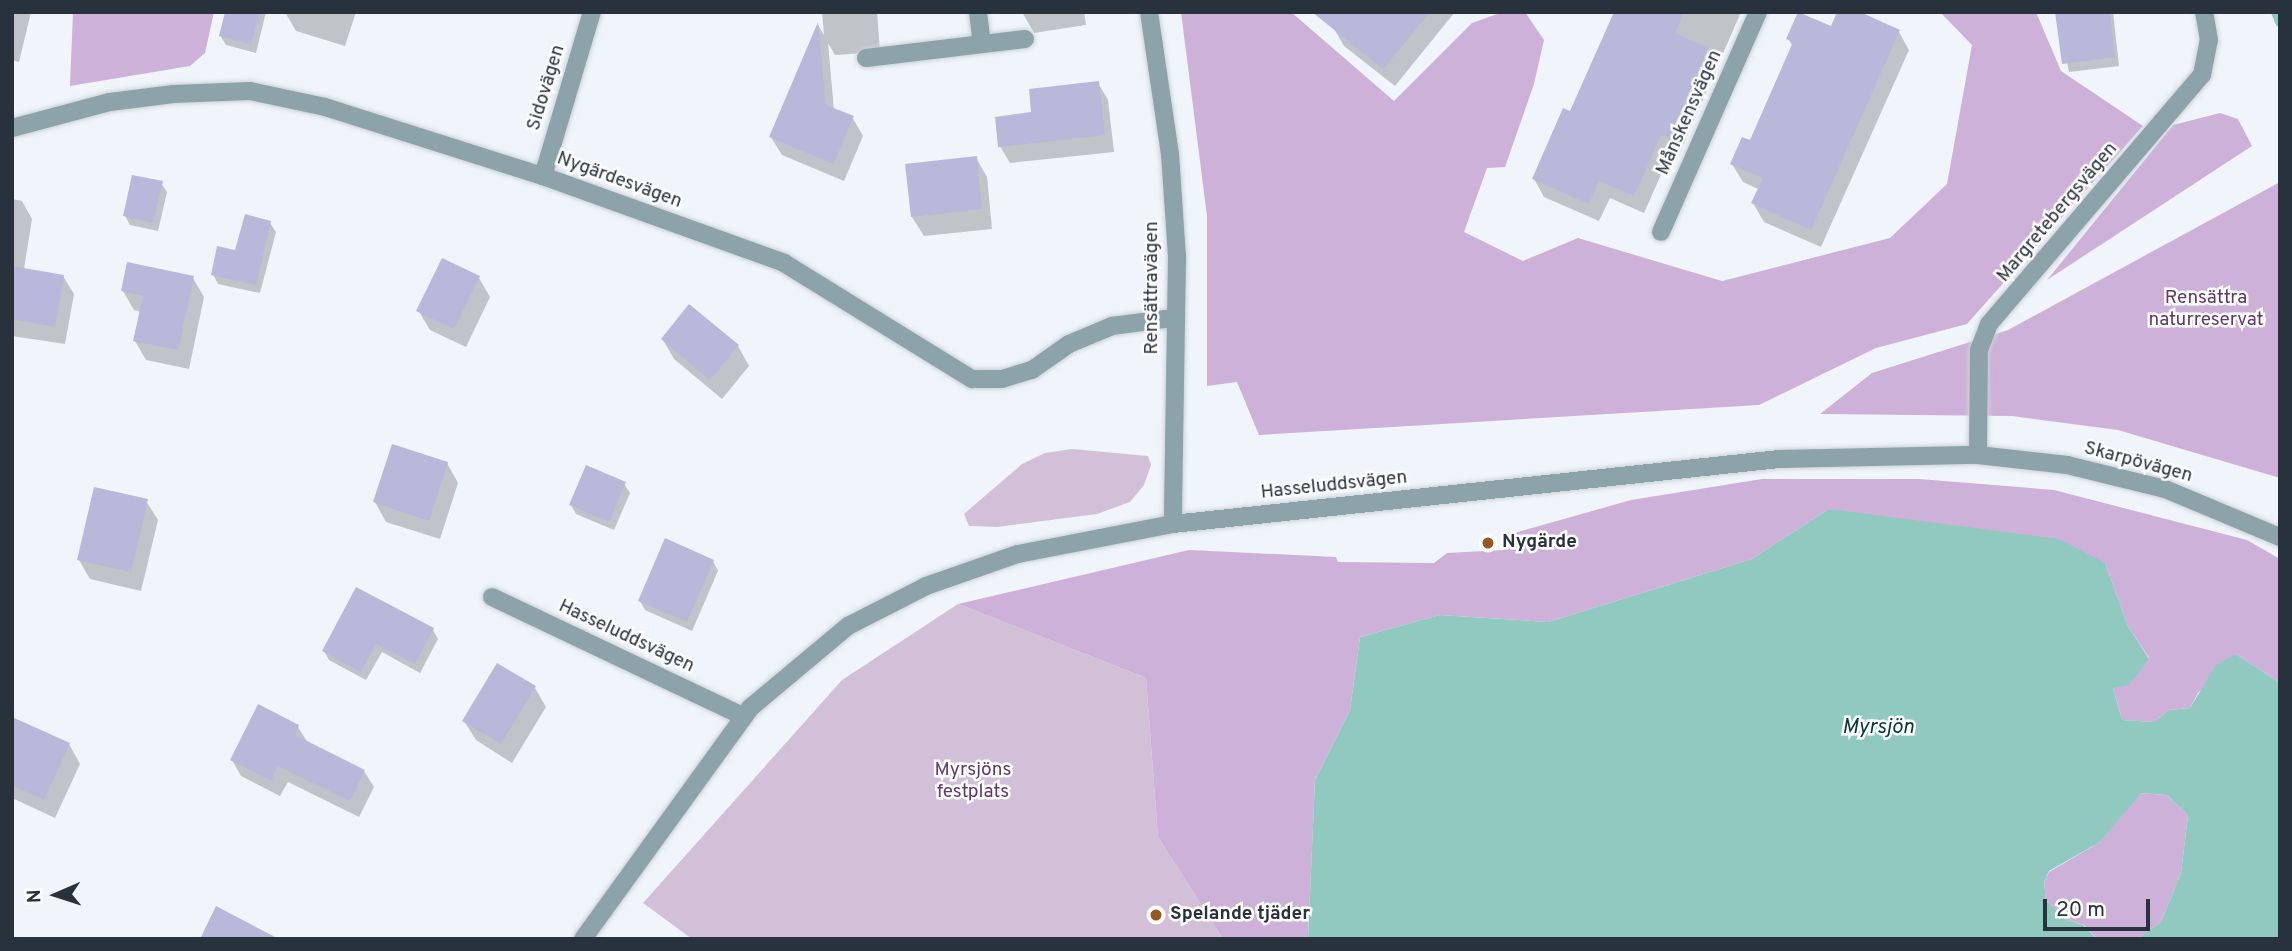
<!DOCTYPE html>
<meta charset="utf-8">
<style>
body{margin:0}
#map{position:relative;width:2292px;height:951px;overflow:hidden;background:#f0f5fb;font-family:Overpass,sans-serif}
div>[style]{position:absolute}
.green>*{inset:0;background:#d2c0d9}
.forest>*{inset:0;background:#ceb1d8}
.water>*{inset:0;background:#8fc9c0}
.shadow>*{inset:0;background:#0003}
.stream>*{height:10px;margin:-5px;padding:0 5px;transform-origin:5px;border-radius:5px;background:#8fc9c0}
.building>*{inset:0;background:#b7b8da}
.roads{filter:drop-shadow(0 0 2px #ccd2d9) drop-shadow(0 0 2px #ccd2d9)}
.minor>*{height:18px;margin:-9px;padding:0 9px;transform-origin:9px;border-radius:9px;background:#8ca3a9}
.dots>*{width:19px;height:19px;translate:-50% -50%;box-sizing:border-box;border:4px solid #fff;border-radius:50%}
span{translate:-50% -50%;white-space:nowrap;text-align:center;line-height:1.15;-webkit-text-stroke:5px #fff;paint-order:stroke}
.street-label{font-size:19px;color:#28323d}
.park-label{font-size:19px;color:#5e396b}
.poi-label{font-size:19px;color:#28323d;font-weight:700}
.left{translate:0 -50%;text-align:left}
.water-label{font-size:21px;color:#033b36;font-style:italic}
.frame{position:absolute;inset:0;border:14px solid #28323d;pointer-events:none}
.north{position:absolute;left:21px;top:860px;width:70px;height:70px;-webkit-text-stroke:5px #fff;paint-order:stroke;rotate:267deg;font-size:19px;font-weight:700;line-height:28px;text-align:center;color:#28323d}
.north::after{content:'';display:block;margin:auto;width:24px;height:32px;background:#28323d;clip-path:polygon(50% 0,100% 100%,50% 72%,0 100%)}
.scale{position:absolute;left:2043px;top:899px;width:107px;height:32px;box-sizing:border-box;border:4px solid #28323d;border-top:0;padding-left:9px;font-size:21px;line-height:24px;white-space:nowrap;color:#28323d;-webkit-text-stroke:5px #fff;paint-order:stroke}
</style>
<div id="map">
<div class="green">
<i style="clip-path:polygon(1072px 449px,1148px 456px,1151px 465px,1144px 485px,1130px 502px,1097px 514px,997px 527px,969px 526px,964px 514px,1022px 464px,1045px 453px)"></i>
<i style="clip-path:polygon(958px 604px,1146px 678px,1158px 837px,1223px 939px,692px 939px,643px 903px,842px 680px)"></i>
</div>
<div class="forest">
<i style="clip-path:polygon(73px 12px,214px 12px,205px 53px,190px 66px,70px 86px)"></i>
<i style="clip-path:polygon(1181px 12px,1291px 12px,1394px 101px,1472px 23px,1503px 12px,1525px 12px,1544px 40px,1534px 84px,1505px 167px,1487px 168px,1464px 232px,1523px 261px,1578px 238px,1722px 281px,1890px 238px,1947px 184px,1972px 45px,1940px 12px,2036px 12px,2061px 71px,2143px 126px,1967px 324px,1876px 348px,1759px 405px,1259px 435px,1237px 382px,1207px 386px,1207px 216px)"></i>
<i style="clip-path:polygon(2220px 113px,2238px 119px,2252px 146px,2047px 280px,2173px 125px)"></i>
<i style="clip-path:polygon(2280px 182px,2280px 478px,2118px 430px,2012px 416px,1820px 414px,1872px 373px,2008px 330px)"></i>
<i style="clip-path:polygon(1762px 479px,1919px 479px,2054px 490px,2247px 540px,2280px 559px,2280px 683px,2236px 654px,2198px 693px,2190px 708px,2169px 710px,2154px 722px,2122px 720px,2113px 688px,2149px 658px,2128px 626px,2105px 563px,1829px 509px,1752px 559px,1548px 622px,1440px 615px,1360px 637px,1350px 710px,1315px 780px,1308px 939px,1223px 939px,1158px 837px,1146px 678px,958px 604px,1189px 550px,1336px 557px,1338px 562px,1434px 563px,1447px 553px,1504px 550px,1507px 535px,1631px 500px)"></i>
<i style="clip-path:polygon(2140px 793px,2167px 795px,2188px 815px,2181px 873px,2161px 922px,2137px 939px,2097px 939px,2084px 925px,2067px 920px,2046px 900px,2044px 882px,2049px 872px,2100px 842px)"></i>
</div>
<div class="water">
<i style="clip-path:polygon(1829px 509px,2059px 539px,2105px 563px,2128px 626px,2149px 659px,2129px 685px,2113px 688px,2122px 720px,2154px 722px,2169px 710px,2190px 708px,2216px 665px,2236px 654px,2280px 683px,2280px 939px,2137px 939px,2161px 922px,2181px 873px,2188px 815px,2167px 795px,2141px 793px,2100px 842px,2049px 871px,2044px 882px,2046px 900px,2067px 920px,2083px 925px,2097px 939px,1308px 939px,1315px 780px,1350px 710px,1360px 637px,1440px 615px,1548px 622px,1752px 559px)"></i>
</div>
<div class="shadow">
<i style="clip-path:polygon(12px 12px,31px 12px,19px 62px,12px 60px)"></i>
<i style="clip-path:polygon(227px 12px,266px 12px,256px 53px,226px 45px,220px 35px)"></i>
<i style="clip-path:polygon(285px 12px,356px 12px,345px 46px,296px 31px)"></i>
<i style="clip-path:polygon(822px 12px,877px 12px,880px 52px,835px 55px,828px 43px,834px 110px,852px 117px,863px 136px,844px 181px,782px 155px,771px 137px,818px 25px,824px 35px)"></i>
<i style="clip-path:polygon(1022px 12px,1084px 12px,1086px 25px,1034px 33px)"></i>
<i style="clip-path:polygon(1336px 12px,1455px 12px,1395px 86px,1344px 46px,1333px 27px)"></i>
<i style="clip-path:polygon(1616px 12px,1741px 12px,1679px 155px,1671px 152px,1644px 213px,1610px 198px,1599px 221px,1544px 197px,1534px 179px,1571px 114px)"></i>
<i style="clip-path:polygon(2057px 12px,2113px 12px,2119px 66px,2069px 72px)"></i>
<i style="clip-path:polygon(1899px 32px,1909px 50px,1821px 247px,1764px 222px,1753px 203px,1760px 190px,1743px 182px,1732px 164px,1751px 143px,1793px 47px,1788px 38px)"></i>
<i style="clip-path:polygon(1098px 83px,1108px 100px,1114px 152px,1010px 163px,1000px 146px,1033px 114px)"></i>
<i style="clip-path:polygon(976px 158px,987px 177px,992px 229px,924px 236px,912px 217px)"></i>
<i style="clip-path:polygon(161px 183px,167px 192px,158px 231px,130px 225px,125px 216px)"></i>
<i style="clip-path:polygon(12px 199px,22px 201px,32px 219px,24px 269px,63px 276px,74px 294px,65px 344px,12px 336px)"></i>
<i style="clip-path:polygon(270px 223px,276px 232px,260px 293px,218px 284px,213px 274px)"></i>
<i style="clip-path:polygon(193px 278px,204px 297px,189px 369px,146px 360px,135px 341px,141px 312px,134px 310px,123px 291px)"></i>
<i style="clip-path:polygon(479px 278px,490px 297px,466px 347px,430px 330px,418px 310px)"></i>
<i style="clip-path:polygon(690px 307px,738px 346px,749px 366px,722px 399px,674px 359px,663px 340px)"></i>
<i style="clip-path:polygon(447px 463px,458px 483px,440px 539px,386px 522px,375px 502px)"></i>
<i style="clip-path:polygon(624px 484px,630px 493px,614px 530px,576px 514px,571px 505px)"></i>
<i style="clip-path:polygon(146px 501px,158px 520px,141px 591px,90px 579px,79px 560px)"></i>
<i style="clip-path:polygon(713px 561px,718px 571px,692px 631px,645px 610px,640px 601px)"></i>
<i style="clip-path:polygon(433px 630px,438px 639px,420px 673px,382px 652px,366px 680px,329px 660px,324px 651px)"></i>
<i style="clip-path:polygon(535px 688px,546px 707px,512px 763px,476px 740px,464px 721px)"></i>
<i style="clip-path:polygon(12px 719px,69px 744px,80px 764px,55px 818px,12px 798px)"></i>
<i style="clip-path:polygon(298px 727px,308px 743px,364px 771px,374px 787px,359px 817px,288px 782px,280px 796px,241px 776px,232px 760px)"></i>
</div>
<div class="stream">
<i style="left:2276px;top:12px;width:11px;rotate:68deg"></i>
</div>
<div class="building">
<i style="clip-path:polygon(225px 12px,260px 12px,251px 44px,219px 36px)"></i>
<i style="clip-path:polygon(1312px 12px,1430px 12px,1383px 69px)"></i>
<i style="clip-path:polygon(1614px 12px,1684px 12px,1675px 33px,1708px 48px,1669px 138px,1661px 135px,1634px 196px,1599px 181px,1589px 204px,1532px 179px,1563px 108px,1570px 111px)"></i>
<i style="clip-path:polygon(1798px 12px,1831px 26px,1837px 12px,1860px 12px,1900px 30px,1811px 230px,1751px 203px,1763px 178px,1730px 164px,1742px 137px,1750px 140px,1793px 42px,1786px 39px)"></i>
<i style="clip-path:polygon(2055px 12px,2110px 12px,2115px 57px,2062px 64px)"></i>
<i style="clip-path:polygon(818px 22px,826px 105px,854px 116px,833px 164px,769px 137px)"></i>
<i style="clip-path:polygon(1099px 81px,1105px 135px,998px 147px,995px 117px,1031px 112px,1029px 89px)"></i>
<i style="clip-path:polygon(977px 156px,982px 209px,911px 217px,905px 164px)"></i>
<i style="clip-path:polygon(132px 175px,163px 181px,153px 223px,123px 216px)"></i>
<i style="clip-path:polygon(245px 214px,271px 221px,256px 285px,211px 275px,217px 246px,235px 250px)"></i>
<i style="clip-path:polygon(442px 258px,480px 276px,454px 329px,416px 311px)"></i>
<i style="clip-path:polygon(127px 262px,194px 276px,178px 350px,133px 341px,143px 296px,121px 291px)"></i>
<i style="clip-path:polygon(12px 266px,64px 275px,55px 327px,12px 319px)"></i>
<i style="clip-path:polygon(689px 304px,739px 345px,710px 380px,661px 339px)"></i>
<i style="clip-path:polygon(392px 444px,448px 462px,429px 521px,373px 502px)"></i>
<i style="clip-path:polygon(586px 465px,626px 482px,609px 522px,569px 505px)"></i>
<i style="clip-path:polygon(94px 487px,148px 499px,131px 572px,77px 560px)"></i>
<i style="clip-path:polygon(665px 538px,714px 560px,687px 622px,638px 601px)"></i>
<i style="clip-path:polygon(356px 587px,434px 628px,415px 664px,376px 644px,361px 672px,322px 651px)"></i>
<i style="clip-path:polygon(497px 663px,536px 686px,501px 744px,462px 721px)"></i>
<i style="clip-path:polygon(258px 704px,299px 725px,295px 735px,365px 770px,350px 801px,278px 766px,271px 781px,230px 760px)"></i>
<i style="clip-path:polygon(12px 717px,70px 743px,44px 800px,12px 785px)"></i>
<i style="clip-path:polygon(216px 906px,279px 939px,200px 939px)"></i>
</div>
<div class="roads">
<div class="minor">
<i style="left:978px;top:12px;width:31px;rotate:83deg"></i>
<i style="left:1149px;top:12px;width:144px;rotate:81.6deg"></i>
<i style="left:1170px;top:154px;width:103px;rotate:86.1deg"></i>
<i style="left:1177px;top:257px;width:267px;rotate:90.9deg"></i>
<i style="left:866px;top:58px;width:160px;rotate:-6.8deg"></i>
<i style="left:12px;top:128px;width:101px;rotate:-14.9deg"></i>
<i style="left:110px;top:102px;width:64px;rotate:-7.2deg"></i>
<i style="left:173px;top:94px;width:77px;rotate:-2.2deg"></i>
<i style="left:250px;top:91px;width:77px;rotate:12deg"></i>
<i style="left:325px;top:107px;width:229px;rotate:17.6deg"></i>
<i style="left:543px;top:176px;width:256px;rotate:19.8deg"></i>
<i style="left:784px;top:263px;width:221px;rotate:31.7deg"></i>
<i style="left:972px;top:379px;width:30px"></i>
<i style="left:1002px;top:379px;width:31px;rotate:-17deg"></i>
<i style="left:1032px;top:370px;width:45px;rotate:-35.1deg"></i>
<i style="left:1069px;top:344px;width:47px;rotate:-22.7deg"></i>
<i style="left:1112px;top:326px;width:62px;rotate:-7.5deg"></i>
<i style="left:543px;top:176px;width:171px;rotate:-73.4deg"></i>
<i style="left:1661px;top:232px;width:240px;rotate:-66.2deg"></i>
<i style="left:1978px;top:455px;width:105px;rotate:-89.5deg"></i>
<i style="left:1979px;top:350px;width:28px;rotate:-69deg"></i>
<i style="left:1989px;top:324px;width:328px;rotate:-49.5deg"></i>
<i style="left:2202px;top:75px;width:36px;rotate:-79deg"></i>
<i style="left:2209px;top:40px;width:28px;rotate:-100deg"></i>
<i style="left:492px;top:597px;width:278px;rotate:25.4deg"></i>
<i style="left:583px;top:939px;width:285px;rotate:-54.1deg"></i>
<i style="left:750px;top:708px;width:128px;rotate:-39.9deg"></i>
<i style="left:848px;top:626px;width:88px;rotate:-27.1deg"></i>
<i style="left:926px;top:586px;width:97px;rotate:-19.2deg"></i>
<i style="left:1018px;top:554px;width:158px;rotate:-11deg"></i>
<i style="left:1173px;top:524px;width:609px;rotate:-6.12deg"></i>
<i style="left:1779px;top:459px;width:199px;rotate:-1.2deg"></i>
<i style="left:1978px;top:455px;width:90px;rotate:6.4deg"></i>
<i style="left:2067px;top:465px;width:101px;rotate:13.8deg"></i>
<i style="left:2165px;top:489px;width:125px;rotate:22.7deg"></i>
</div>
</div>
<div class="dots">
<i style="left:1488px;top:543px;background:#975720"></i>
<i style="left:1156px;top:915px;background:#975720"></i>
</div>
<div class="street-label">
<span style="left:547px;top:88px;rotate:-73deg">Sidovägen</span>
<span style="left:1690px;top:113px;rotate:-66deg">Månskensvägen</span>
<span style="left:619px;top:181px;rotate:20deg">Nygärdesvägen</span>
<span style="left:2058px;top:213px;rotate:-50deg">Margretebergsvägen</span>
<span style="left:1153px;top:288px;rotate:-90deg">Rensättravägen</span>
<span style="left:2138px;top:463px;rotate:15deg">Skarpövägen</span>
<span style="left:1334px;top:486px;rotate:-6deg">Hasseluddsvägen</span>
<span style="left:626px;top:637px;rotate:25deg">Hasseluddsvägen</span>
</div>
<div class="park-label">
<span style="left:2206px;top:310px">Rensättra<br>naturreservat</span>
<span style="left:973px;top:782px">Myrsjöns<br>festplats</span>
</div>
<div class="poi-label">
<span class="left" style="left:1502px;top:543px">Nygärde</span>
<span class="left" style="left:1170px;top:915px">Spelande tjäder</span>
</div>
<div class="water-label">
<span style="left:1878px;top:728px">Myrsjön</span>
</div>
<div class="frame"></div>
<div class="north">N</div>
<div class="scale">20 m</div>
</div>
